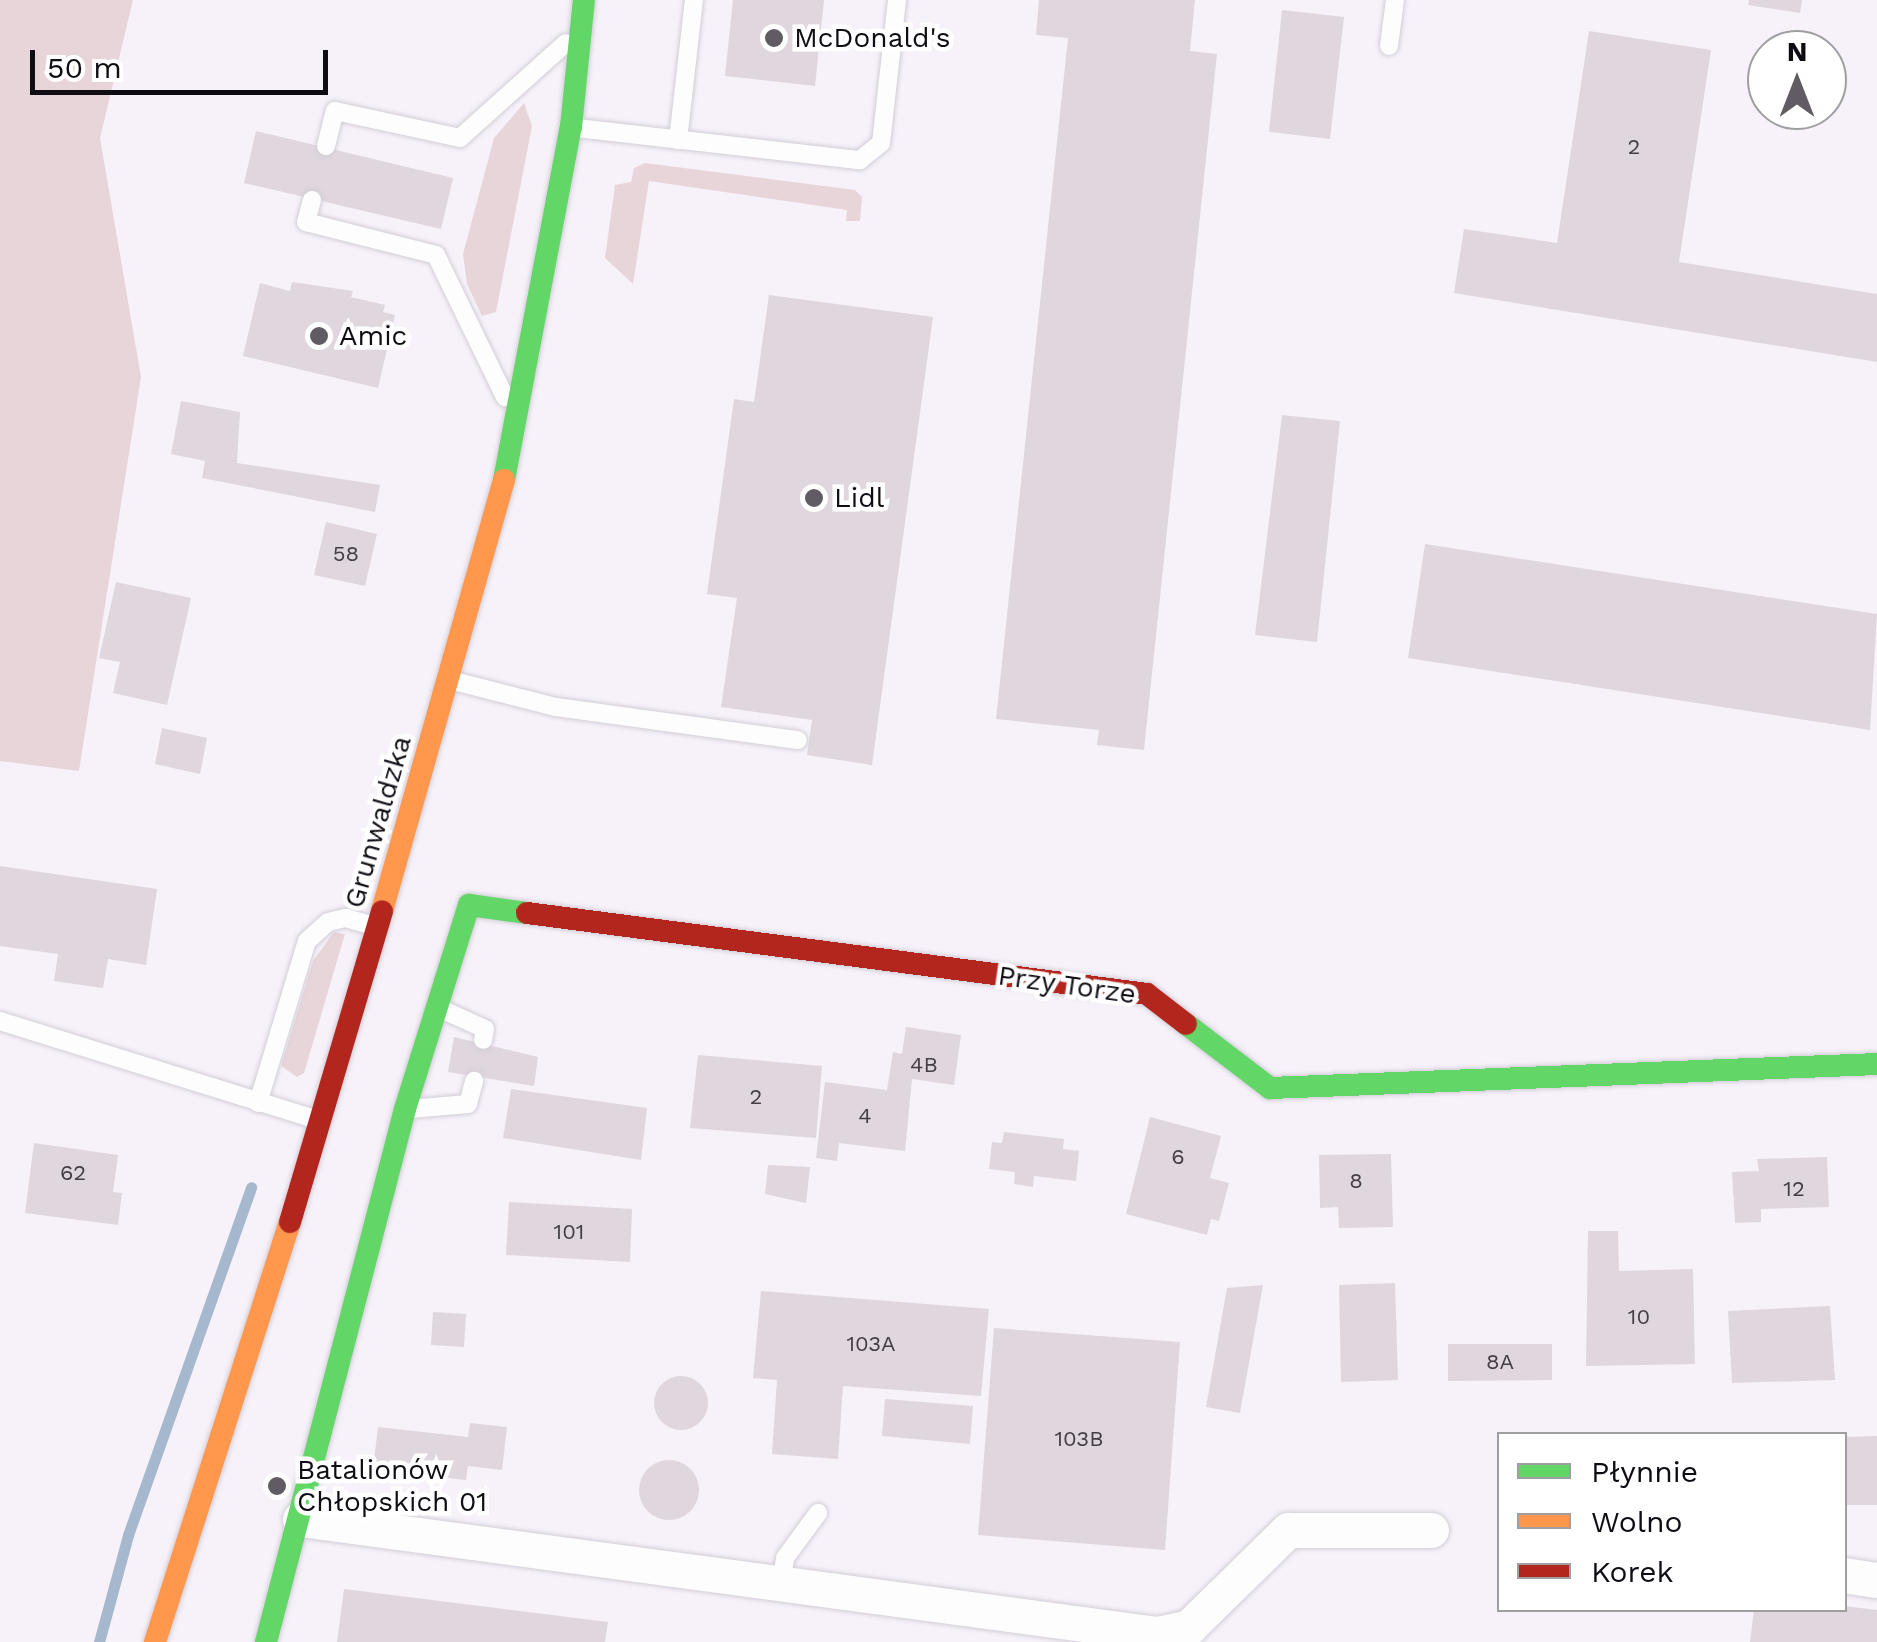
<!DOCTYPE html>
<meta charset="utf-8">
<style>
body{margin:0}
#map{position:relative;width:1877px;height:1642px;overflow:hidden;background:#f7f2fa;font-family:"Work Sans",sans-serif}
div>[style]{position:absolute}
.green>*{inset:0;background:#e7d5da}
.stream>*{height:11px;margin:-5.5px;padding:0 5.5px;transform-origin:5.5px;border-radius:5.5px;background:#a6b8ce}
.building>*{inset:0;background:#dfd6de}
.round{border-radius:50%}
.roads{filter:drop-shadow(0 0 2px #d2cdd6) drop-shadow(0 0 2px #d2cdd6)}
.lane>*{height:18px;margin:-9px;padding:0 9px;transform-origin:9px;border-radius:9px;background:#fefdfe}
.street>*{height:35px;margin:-17.5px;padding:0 17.5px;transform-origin:17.5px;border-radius:17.5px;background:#fefdfe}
.fast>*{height:22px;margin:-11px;padding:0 11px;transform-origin:11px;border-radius:11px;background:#63d668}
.slow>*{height:22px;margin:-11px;padding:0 11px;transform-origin:11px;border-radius:11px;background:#ff974d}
.jam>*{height:22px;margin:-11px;padding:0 11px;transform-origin:11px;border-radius:11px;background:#b3261e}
.dots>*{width:28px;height:28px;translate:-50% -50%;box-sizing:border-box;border:5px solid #fff;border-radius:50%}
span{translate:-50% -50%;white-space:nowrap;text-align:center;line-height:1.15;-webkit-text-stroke:9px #fff;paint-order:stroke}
.number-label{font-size:22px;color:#443e46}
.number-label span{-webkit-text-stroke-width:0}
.poi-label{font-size:28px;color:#100c14}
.left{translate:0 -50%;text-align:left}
.street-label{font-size:28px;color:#100c14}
.legend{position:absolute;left:1497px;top:1432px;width:350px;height:180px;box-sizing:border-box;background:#fff;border:2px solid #9f9ea1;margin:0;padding:12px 18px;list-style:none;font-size:30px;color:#100c14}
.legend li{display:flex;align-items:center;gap:20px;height:50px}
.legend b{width:50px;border:2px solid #9f9ea1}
.north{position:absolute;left:1747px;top:30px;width:100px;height:100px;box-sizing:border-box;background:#fff;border:2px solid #9f9ea1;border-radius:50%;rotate:0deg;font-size:28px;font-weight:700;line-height:40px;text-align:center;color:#100c14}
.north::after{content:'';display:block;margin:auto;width:35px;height:45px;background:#615c64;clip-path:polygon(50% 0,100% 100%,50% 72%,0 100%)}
.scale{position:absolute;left:30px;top:50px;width:298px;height:45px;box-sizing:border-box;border:5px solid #100c14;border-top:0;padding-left:12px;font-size:30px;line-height:35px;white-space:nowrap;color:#100c14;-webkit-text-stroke:8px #fff;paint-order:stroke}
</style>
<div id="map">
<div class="green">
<i style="clip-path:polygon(0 0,133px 0,100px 138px,141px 377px,79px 771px,0 761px)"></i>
<i style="clip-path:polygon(524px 103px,532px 126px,496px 312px,482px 316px,467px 284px,463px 254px,494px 138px)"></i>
<i style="clip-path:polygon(645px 163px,855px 190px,862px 197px,860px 221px,846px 221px,847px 210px,649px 181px,633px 284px,605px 258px,615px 185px,631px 182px,634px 168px)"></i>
<i style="clip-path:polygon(334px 932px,345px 934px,304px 1073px,297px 1077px,281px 1066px,313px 961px)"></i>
</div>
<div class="stream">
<i style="left:99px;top:1642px;width:111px;rotate:-74.8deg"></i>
<i style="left:128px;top:1535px;width:369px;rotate:-70.5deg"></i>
</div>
<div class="building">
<i style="clip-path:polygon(733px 0,824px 0,815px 86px,725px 76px)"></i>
<i style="clip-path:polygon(1039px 0,1195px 0,1190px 51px,1217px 54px,1144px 750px,1097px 745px,1099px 730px,996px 719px,1068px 38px,1036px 35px)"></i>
<i style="clip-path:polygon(1749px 0,1802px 0,1800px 13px,1748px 5px)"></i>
<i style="clip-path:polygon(1282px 10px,1344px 17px,1330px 139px,1269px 132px)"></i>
<i style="clip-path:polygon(1589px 31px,1711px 50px,1679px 262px,1877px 294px,1877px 362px,1454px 293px,1464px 229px,1557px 243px)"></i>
<i style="clip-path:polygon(256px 131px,453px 178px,441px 229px,244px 183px)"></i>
<i style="clip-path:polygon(292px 282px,353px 291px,351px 297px,385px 305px,383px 312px,395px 315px,378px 388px,243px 356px,260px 283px,290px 291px)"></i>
<i style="clip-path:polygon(769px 295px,933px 317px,872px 765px,807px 755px,812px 720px,721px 707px,737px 598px,707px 594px,734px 399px,754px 402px)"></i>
<i style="clip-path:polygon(181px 401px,240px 412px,237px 463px,380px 485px,375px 512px,202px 478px,205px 461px,171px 454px)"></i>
<i style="clip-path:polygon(1282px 415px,1340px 421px,1317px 642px,1255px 635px)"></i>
<i style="clip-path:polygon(326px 522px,377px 534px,365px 586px,314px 575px)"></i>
<i style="clip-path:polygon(1425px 544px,1877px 614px,1870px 730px,1408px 658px)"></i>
<i style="clip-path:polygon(116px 582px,191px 598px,167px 705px,113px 693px,120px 662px,99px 658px)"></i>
<i style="clip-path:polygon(162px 728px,207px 738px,200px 774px,155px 764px)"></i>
<i style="clip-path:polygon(0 866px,157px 889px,146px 965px,108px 959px,103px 988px,54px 981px,58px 954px,0 946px)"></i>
<i style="clip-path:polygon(906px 1027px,961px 1035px,954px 1085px,912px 1079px,905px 1151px,839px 1143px,837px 1161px,816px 1158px,825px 1082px,887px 1090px,893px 1052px,902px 1054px)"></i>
<i style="clip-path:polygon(454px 1037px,538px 1057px,534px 1086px,448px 1072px)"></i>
<i style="clip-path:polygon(698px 1055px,822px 1066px,816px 1138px,690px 1128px)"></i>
<i style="clip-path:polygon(511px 1089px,647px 1108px,641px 1160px,503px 1138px)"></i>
<i style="clip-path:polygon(1150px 1117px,1221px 1136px,1210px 1178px,1229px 1183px,1219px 1221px,1211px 1219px,1207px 1235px,1126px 1214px)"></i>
<i style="clip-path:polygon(1004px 1132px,1064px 1139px,1063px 1149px,1079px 1151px,1076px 1181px,1034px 1176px,1033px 1187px,1014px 1184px,1015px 1172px,989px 1169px,992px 1142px,1002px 1143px)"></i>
<i style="clip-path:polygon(34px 1143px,118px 1155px,113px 1192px,122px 1193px,118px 1225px,25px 1213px)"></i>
<i style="clip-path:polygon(1391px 1154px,1393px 1227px,1339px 1228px,1338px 1207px,1320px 1208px,1319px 1155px)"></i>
<i style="clip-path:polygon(1827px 1157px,1829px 1207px,1761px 1209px,1761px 1222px,1735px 1223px,1732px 1172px,1759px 1171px,1757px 1159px)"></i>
<i style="clip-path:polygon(768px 1165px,810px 1167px,806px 1203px,765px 1194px)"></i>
<i style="clip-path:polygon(509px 1202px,632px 1209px,630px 1262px,506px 1255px)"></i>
<i style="clip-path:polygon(1588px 1231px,1618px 1231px,1619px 1271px,1693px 1269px,1695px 1364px,1586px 1366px)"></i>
<i style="clip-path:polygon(1395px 1283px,1398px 1380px,1341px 1382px,1339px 1285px)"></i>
<i style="clip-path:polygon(1263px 1285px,1240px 1413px,1206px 1407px,1227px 1288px)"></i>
<i style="clip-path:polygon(761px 1291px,989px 1309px,981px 1396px,843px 1386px,838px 1459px,772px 1454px,777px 1380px,753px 1378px)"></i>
<i style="clip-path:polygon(1830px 1306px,1835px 1380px,1732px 1383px,1728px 1311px)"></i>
<i style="clip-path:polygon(433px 1312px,466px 1314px,464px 1347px,431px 1345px)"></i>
<i style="clip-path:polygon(994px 1328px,1180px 1342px,1165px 1550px,978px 1535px)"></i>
<i style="clip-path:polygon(1448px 1344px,1552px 1344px,1552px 1380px,1448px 1381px)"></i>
<i class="round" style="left:654px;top:1376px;width:54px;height:54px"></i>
<i style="clip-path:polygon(885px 1399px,973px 1406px,970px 1444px,882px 1436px)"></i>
<i style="clip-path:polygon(470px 1423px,507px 1427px,502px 1470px,468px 1466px,466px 1480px,373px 1469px,378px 1427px,468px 1437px)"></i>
<i style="clip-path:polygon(1877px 1436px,1877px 1505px,1844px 1505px,1844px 1437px)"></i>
<i class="round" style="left:639px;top:1460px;width:60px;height:60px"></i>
<i style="clip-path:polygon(344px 1589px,608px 1622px,605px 1642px,337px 1642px)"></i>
<i style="clip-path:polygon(1844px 1606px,1877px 1610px,1877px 1642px,1750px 1642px,1754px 1610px)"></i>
</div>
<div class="roads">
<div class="lane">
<i style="left:1389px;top:46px;width:46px;rotate:-82.6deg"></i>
<i style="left:577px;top:128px;width:285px;rotate:6.5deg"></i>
<i style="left:860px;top:160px;width:27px;rotate:-39deg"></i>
<i style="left:881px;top:143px;width:144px;rotate:-83.6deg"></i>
<i style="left:678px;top:140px;width:141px;rotate:-83.5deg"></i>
<i style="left:326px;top:146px;width:36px;rotate:-76deg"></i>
<i style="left:335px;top:111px;width:128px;rotate:12.2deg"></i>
<i style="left:460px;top:138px;width:142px;rotate:-41.9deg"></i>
<i style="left:312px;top:200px;width:23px;rotate:105deg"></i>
<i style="left:306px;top:222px;width:134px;rotate:14.2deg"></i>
<i style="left:436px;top:255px;width:158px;rotate:64.1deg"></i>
<i style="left:450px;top:680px;width:109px;rotate:14.3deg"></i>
<i style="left:556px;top:707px;width:244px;rotate:7.8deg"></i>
<i style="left:441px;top:1009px;width:48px;rotate:24.4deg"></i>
<i style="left:485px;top:1029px;width:11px;rotate:100deg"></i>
<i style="left:0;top:1021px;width:332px;rotate:17.3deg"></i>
<i style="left:258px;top:1103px;width:169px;rotate:-73.2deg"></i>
<i style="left:307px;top:941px;width:28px;rotate:-42deg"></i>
<i style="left:328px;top:922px;width:18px;rotate:-13deg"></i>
<i style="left:346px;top:918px;width:29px;rotate:16deg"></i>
<i style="left:410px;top:1109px;width:58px;rotate:-4.9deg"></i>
<i style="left:468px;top:1104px;width:24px;rotate:-75deg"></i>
<i style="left:781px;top:1584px;width:26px;rotate:-81deg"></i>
<i style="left:785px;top:1558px;width:56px;rotate:-53.7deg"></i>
</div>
<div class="street">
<i style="left:300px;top:1519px;width:865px;rotate:7.64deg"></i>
<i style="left:1157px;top:1634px;width:33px;rotate:-12deg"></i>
<i style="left:1189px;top:1627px;width:139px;rotate:-44.4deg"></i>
<i style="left:1288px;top:1530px;width:143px"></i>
<i style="left:1844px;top:1575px;width:33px;rotate:9deg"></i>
</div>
<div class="fast">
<i style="left:504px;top:480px;width:359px;rotate:-79.3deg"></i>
<i style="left:571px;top:127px;width:128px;rotate:-84.2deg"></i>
<i style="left:1186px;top:1024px;width:106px;rotate:37.3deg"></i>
<i style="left:1270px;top:1088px;width:607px;rotate:-2.26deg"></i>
<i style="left:266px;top:1642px;width:551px;rotate:-75.38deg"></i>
<i style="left:405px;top:1109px;width:214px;rotate:-72.6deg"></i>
<i style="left:469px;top:905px;width:59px;rotate:7.9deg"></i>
</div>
<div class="slow">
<i style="left:382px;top:911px;width:448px;rotate:-74.2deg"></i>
<i style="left:155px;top:1642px;width:441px;rotate:-72.2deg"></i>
</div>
<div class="jam">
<i style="left:527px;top:913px;width:625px;rotate:7.44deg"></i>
<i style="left:1147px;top:994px;width:49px;rotate:37.6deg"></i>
<i style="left:290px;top:1222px;width:324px;rotate:-73.5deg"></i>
</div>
</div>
<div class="dots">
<i style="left:774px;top:38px;background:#615c64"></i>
<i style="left:319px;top:336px;background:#615c64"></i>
<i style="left:814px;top:498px;background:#615c64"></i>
<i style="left:277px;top:1486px;background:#615c64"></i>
</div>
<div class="number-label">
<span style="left:1634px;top:147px">2</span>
<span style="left:346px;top:554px">58</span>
<span style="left:924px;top:1065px">4B</span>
<span style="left:756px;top:1097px">2</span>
<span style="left:865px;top:1116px">4</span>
<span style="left:1178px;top:1157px">6</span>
<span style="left:73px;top:1173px">62</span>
<span style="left:1356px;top:1181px">8</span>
<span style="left:1794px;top:1189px">12</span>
<span style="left:569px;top:1232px">101</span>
<span style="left:1639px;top:1317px">10</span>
<span style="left:871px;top:1344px">103A</span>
<span style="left:1500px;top:1362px">8A</span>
<span style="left:1079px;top:1439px">103B</span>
</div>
<div class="poi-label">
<span class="left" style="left:794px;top:38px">McDonald's</span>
<span class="left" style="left:339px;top:336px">Amic</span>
<span class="left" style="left:834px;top:498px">Lidl</span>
<span class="left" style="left:297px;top:1486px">Batalionów<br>Chłopskich 01</span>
</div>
<div class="street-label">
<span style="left:378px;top:822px;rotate:-74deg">Grunwaldzka</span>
<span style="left:1067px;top:985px;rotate:8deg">Przy Torze</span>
</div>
<ul class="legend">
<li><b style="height:12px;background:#63d668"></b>Płynnie</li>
<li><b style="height:12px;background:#ff974d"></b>Wolno</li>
<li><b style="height:12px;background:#b3261e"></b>Korek</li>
</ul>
<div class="north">N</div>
<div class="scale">50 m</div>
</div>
